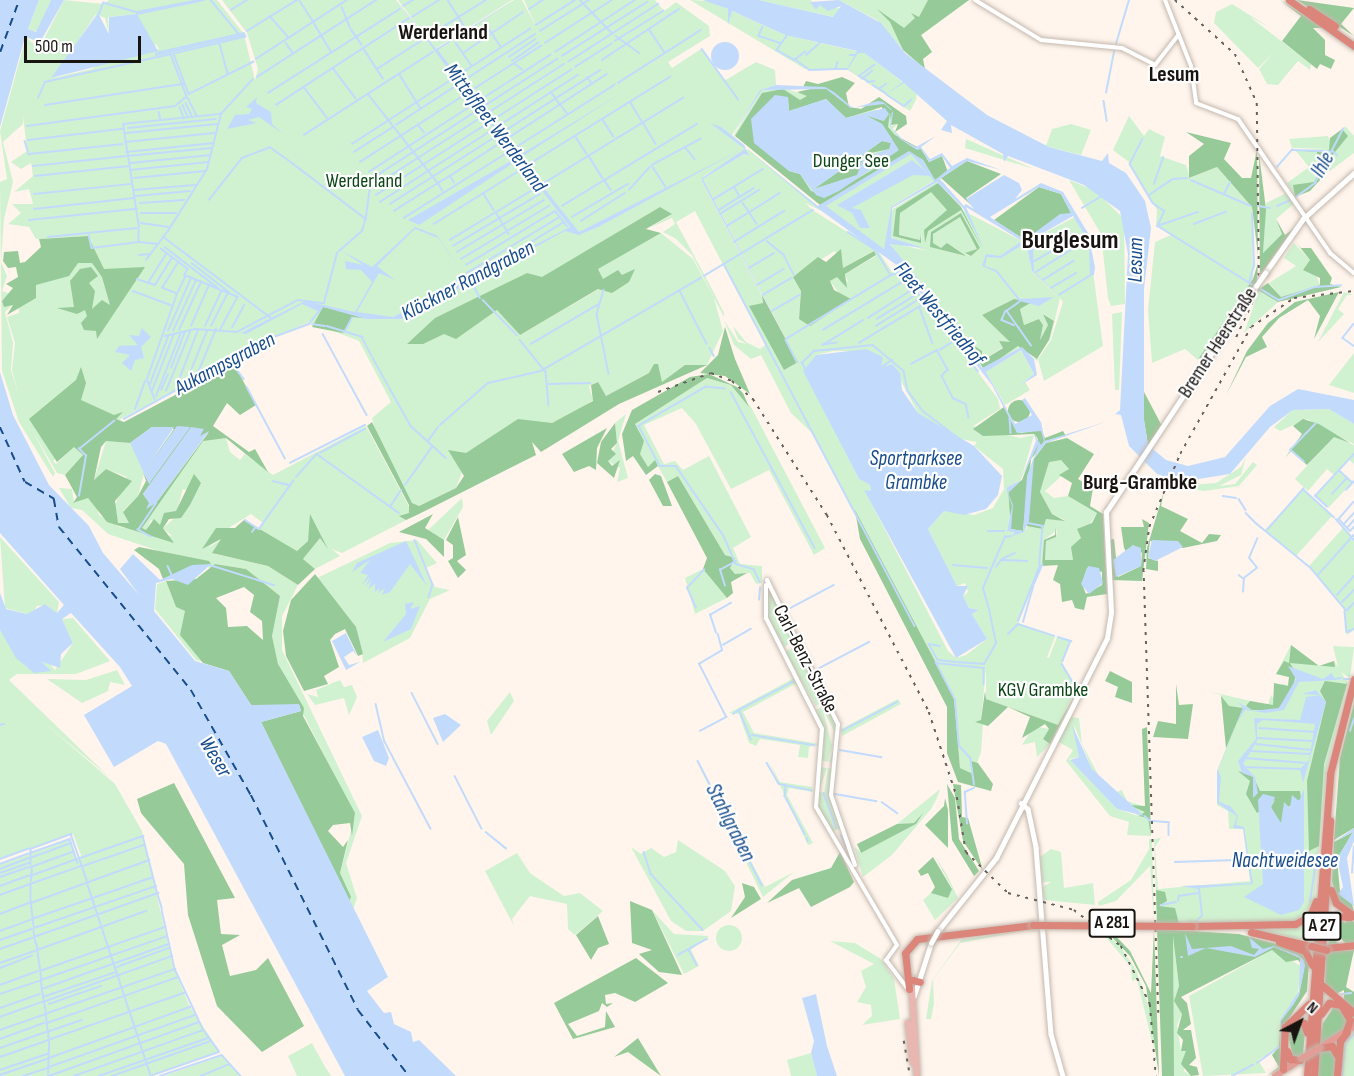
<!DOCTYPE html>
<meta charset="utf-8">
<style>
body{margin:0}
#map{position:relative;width:1354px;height:1076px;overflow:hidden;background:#fff5ec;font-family:"Sofia Sans Condensed",sans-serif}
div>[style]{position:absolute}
.green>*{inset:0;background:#d0f2d1}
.round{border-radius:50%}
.forest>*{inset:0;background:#96ca98}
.water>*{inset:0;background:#c2dbfc}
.stream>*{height:1.5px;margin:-0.75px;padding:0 0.75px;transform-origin:0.75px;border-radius:0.75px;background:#c2dbfc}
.ferry>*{height:1.5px;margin-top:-0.75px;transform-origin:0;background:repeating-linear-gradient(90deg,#174c8c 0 8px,transparent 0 14px)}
.roads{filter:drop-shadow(0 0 2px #c4b8ae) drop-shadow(0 0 2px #c4b8ae)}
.tertiary>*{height:4px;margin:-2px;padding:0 2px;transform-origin:2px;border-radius:2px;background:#fff}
.secondary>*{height:4.5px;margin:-2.25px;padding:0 2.25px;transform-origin:2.25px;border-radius:2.25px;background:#fff}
.primary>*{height:6px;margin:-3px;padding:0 3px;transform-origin:3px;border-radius:3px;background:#e9b6b0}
.trunk>*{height:6px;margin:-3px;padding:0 3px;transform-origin:3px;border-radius:3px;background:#e29e96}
.motorway>*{height:7px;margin:-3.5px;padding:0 3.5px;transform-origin:3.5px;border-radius:3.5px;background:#db857b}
.rail>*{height:1.5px;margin-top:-0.75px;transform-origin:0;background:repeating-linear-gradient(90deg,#67615b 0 3px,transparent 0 9px)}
.bridges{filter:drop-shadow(0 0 2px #c4b8ae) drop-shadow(0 0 2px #c4b8ae)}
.secondary-bridge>*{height:4.5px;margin:-2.25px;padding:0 2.25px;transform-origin:2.25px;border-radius:2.25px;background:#fff}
.trunk-bridge>*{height:6px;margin:-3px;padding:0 3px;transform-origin:3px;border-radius:3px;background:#e29e96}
.motorway-bridge>*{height:7px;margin:-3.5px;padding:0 3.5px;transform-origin:3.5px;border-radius:3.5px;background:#db857b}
span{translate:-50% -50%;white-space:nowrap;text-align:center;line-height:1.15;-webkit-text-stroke:4.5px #fff;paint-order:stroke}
.shield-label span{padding:2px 4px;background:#fff;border:2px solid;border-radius:4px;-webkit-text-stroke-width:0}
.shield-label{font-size:18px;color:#181410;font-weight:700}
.park-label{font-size:20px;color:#0c4516}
.street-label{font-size:20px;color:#181410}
.water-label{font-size:21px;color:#174c8c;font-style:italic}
.quarter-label{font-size:22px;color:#181410;font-weight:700}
.district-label{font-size:26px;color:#181410;font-weight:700}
.north{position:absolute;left:1270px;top:992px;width:60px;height:60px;-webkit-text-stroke:4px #fff;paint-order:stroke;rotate:41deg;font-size:16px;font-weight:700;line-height:24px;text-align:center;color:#181410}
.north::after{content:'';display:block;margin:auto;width:21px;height:27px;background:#181410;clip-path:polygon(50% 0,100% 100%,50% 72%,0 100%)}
.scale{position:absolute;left:24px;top:36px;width:117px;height:27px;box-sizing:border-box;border:3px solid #181410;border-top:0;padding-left:8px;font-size:18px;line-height:21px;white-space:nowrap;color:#181410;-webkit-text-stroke:4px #fff;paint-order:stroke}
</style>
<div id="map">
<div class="green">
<i style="clip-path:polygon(39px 0,51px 0,37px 32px,28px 29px)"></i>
<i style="clip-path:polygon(evenodd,64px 0,104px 4px,109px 0,217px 0,244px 34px,255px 80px,258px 69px,247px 33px,222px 0,396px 0,435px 51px,514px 0,522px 0,536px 26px,524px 0,655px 0,664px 11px,676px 2px,709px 26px,710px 36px,668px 62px,672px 68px,701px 49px,724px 81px,756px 62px,775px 70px,776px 85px,761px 90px,732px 135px,745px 146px,744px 152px,704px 176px,702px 181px,762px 295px,763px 303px,755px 307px,791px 365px,798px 362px,703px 179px,744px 154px,748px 157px,745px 152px,748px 149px,822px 211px,805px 203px,814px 211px,879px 252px,892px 272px,898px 268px,910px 282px,998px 399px,1000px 409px,973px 426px,1020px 438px,1034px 435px,1021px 480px,1007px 487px,1012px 506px,1007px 530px,1025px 531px,1029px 524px,1043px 529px,1045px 519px,1065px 520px,1052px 514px,1040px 492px,1049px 461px,1060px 459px,1069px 469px,1045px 491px,1054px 498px,1068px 496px,1097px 513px,1072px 552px,1073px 560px,1045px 560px,1046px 541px,1056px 537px,1057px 530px,1044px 540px,1042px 566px,1018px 623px,1055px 637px,1047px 657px,1049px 658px,1057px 637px,1070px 641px,1062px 663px,1077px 687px,1058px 725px,986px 699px,986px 668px,981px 721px,976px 723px,983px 723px,981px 752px,977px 763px,972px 762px,973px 775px,960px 768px,954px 697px,811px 432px,791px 413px,761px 355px,751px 359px,734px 345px,724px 320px,738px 342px,747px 344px,738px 339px,733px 326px,746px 342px,760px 349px,765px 345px,695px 211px,676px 222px,712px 289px,724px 313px,724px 317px,692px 255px,676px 239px,663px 232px,675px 224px,672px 218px,649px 228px,671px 215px,660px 207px,542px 278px,527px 273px,430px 323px,428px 328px,498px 310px,520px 335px,599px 289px,608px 288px,597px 269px,661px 233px,693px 259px,714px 298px,723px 331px,707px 365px,663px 382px,649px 373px,606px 396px,597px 382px,589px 386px,593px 400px,579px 410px,543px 427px,520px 422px,462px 472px,456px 488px,419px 506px,412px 503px,377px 435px,372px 418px,391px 402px,359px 341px,310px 322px,230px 354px,198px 378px,76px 443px,53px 461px,56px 464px,74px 446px,83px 456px,65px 475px,57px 473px,32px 430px,55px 473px,53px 477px,19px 422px,2px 371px,0 182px,7px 179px,0 131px,26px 37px,39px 49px,64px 0,96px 14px,105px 18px,109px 34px,108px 17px,137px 14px,153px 49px,156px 44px,159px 49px,112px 54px,92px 69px,53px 78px,96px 14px,64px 0,23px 116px,27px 151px,11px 162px,21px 169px,31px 163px,33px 176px,14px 192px,29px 189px,33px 204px,12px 204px,21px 213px,8px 224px,29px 227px,36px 239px,88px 236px,91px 248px,25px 270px,28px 300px,18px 305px,19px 313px,7px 317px,15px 343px,12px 370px,19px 396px,11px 370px,13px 343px,5px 312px,13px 304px,2px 301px,10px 294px,2px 291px,7px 276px,1px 262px,4px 219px,13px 182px,3px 142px,23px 124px,23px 116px,64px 0,835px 251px,843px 268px,873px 251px,876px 256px,845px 274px,848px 282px,837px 276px,830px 281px,842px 297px,810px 325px,799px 318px,801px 291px,793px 276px,835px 251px,64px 0,833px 351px,857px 351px,882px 360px,881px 367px,892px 364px,918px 413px,955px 438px,977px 442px,974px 446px,1003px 469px,1004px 489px,993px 508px,974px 515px,944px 511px,928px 529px,957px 586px,965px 583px,968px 592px,963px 596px,969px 608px,979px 610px,972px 614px,987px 639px,966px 655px,956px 658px,948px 651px,865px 491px,871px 492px,870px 485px,859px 479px,804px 371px,816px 355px,833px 351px)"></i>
<i style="clip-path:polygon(398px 0,512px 0,435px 49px)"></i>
<i style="clip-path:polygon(690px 0,709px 1px,785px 35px,864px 53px,917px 93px,916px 100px,910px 111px,848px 70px,805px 69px)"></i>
<i style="clip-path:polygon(759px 0,811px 0,816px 10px,820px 5px,843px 9px,834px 17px)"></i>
<i style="clip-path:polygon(839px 0,969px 0,904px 48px,900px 42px,903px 50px,877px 20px)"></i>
<i style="clip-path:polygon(1232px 4px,1269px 27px,1250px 17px,1311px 64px,1310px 70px,1298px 61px,1278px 85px,1267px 84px,1259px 69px,1273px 53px,1258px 68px,1214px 23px,1216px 12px)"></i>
<i style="clip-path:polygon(775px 86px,851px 108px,892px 111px,890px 122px,891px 126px,898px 124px,892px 129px,938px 178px,891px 207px,884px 254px,734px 135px,762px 90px)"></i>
<i style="clip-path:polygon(1129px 116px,1144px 136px,1149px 129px,1165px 137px,1160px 156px,1186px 165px,1190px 178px,1217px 167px,1252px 207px,1253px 279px,1198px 360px,1185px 349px,1152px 363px,1148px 310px,1155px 242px,1171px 235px,1156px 226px,1157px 210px,1129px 162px,1113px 150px)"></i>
<i style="clip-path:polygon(1071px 124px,1091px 130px,1081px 155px,1046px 146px,1052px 129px)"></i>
<i style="clip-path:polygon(1345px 126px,1354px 136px,1354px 153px,1295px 197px,1287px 183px,1309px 167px,1295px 150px,1328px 149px,1292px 148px,1289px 139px,1328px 136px,1332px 146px)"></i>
<i style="clip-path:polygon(966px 139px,1034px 169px,965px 148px)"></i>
<i style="clip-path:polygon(1069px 180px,1096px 191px,1124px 219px,1125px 304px,1111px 306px,1108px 298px,1101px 234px)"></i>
<i style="clip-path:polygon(evenodd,937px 182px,962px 210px,1026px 243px,1032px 271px,1059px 298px,1034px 271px,1027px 242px,1075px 217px,1089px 242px,1103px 346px,1044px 381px,1038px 359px,1051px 340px,1063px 302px,1060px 298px,1050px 340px,1039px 351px,1037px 361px,1022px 347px,982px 368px,969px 342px,933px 304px,889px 242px,927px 251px,891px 239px,891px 210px,937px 182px,928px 191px,900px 213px,899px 235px,920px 240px,922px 234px,921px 242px,893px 236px,896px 209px,928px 191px,937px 182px,961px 213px,980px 248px,971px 256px,965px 254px,977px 249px,960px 217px,933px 234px,933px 243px,941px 248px,947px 244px,965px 256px,931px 247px,931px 232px,961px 213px,937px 182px,1014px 299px,1031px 302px,1020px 309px,1024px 325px,1039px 319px,1043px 325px,1039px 341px,1048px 325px,1043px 313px,1054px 321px,1049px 340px,1036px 359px,1018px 346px,984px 370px,969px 342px,982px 351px,982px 361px,1003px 347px,999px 342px,1011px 342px,982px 315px,1014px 299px)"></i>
<i style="clip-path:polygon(1287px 193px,1294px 204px,1276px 219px,1282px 234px,1263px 253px,1266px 203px)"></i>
<i style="clip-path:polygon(1294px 243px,1310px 260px,1320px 285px,1281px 297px,1269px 283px,1296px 266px,1284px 258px)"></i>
<i style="clip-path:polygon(1258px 290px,1278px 302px,1244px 333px,1254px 305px)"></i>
<i style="clip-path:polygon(1344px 292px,1354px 295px,1347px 295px,1338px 309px,1344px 314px,1318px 342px)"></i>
<i style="clip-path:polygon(1122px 312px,1119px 390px,1115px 390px,1112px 314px)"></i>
<i style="clip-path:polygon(1021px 350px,1034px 374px,1019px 386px,1025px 382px,1030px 390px,1005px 405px,986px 372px)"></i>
<i style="clip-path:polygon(1354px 353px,1354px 393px,1329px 385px)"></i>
<i style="clip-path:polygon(707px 378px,731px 385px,751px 407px,825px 548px,814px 555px,769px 470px,731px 489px,696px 424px,682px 408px,644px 425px,664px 464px,675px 461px,683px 470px,709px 456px,751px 537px,733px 548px,740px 564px,762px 566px,762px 583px,756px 584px,750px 573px,735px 574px,730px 568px,735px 558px,725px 555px,678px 476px,667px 482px,655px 461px,648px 467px,640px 454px,635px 424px)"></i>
<i style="clip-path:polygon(1329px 409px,1354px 424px,1354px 444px,1307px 419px,1280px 431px,1274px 427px,1293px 410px)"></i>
<i style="clip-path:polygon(626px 414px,618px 441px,628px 478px,617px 482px,620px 468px,608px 461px,617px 443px,615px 423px)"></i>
<i style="clip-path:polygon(366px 426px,414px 516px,342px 553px,332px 549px,340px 556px,315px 569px,303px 559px,320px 538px,326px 547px,312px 522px,308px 541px,297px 551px,259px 529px,263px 523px,251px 514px,227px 529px,208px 548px,222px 539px,215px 554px,268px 566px,298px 585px,282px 616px,282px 650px,362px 816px,346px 863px,357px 898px,353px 910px,340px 873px,355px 816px,278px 664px,272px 636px,280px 596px,246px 569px,216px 564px,213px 569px,108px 534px,82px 510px,71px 508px,59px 488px,72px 489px,74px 503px,87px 498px,96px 503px,99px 515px,120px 527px,172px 536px,163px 528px,190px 505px,193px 492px,183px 489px,177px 510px,160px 525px,151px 520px,146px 531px,141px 528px,203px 440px,226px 438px,230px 452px,240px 460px,245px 454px,273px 475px)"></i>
<i style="clip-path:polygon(1334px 436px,1354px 445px,1354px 464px,1349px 460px,1340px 470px,1353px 482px,1328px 508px,1315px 497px,1334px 475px,1327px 469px,1308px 491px,1295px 479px)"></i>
<i style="clip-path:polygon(106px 441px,130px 443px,145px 470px,138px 496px,123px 511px,129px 523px,118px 523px,113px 510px,127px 477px,106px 469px,94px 480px)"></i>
<i style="clip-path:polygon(1246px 457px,1241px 475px,1219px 486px,1235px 484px,1253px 462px,1257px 465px,1239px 486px,1204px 491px,1174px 486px,1216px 483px,1241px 467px)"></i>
<i style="clip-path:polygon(1303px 489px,1332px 516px,1296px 556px,1265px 530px)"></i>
<i style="clip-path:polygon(462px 498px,463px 507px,444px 540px,427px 531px)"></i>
<i style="clip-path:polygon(1343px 528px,1354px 540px,1354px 630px,1347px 635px,1344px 608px,1309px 566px)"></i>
<i style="clip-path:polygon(0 537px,59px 602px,57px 614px,47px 605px,37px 606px,31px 615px,5px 608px)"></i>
<i style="clip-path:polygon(417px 540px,437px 563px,426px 568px,435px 587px,450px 590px,430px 599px,410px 638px,363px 663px,362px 650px,317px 578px,390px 543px)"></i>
<i style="clip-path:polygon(703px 569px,727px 598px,695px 614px,685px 578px)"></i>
<i style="clip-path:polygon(166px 581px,176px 607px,185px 611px,185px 641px,205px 662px,196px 660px,155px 609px,157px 584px)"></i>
<i style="clip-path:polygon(770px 587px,795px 640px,784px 647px,765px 613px)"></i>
<i style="clip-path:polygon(73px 618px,110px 661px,76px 674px,17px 674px,9px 680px,108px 776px,41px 720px,115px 784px,142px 831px,173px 966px,189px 1005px,220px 1052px,152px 1076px,0 1076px,0 865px,69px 840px,76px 860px,82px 858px,73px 834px,0 858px,0 630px,26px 667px,49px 665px,39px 665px,44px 662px,50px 664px,55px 670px,73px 643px,62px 619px)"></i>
<i style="clip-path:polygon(797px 645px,825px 701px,816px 706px,785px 652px)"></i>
<i style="clip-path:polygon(1291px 645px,1319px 666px,1334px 661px,1348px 683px,1327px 765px,1314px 901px,1297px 922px,1157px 923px,1154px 839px,1161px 838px,1155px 847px,1158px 889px,1250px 881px,1243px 829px,1229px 829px,1228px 811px,1217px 805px,1217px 772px,1226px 748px,1221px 695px,1207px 691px,1268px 705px,1271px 695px,1275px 700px,1281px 684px,1288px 685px,1289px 677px,1276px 674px)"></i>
<i style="clip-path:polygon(1333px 646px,1354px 647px,1350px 678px,1339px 671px)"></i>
<i style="clip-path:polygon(117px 670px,125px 685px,110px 682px,108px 691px,82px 703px,47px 679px,86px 680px)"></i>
<i style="clip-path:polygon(794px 678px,797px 683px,743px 712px,754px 733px,820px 744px,809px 747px,808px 758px,798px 757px,800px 745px,760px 739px,756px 746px,749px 743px,739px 714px,729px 713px)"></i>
<i style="clip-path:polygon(340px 680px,344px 687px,352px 685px,357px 697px,349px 715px,344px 698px,315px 705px,307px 694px,318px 697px,316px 690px)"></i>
<i style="clip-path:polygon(510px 692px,514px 701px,491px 735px,487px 721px)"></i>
<i style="clip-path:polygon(898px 699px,901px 704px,842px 736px,841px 729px)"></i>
<i style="clip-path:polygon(827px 703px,838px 729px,834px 763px,829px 762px,834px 748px,835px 734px,822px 706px,832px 746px,828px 762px,820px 760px,824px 732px,816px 710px)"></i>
<i style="clip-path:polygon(evenodd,1070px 717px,1079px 718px,1082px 744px,1101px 780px,1114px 793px,1122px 790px,1127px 801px,1150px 808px,1151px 836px,1127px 835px,1129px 822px,1110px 816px,1066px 761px,1073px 750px,1057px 741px,1070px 717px,1074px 725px,1092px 769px,1138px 816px,1117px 809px,1069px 759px,1079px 757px,1074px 725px)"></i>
<i style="clip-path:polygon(1034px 726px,1049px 729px,1043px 739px,1050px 744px,1037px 757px,1035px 742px,1022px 745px)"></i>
<i style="clip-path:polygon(695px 758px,765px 887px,794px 872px,763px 897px)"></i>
<i style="clip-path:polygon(768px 760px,780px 782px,812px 787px,813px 792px,789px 788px,787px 795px,813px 843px,808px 845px)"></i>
<i style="clip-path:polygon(819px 767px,827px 768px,819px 791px,824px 794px,828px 768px,833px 769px,830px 788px,844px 826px,831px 833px,817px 803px)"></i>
<i style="clip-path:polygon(940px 789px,937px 798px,931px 809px,892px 855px,863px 877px,854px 846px,861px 853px,916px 824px,925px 812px,914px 823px,897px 824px)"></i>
<i style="clip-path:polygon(1149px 839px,1152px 839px,1154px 923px,1150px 866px,1116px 901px,1099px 906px,1098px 902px,1131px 880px,1149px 849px)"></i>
<i style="clip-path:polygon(678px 840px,725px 871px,735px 886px,731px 911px,703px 931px,686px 931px,671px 921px,631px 847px,641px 854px,651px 848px,664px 857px,676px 852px)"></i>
<i style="clip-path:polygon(1051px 849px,1061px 852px,1064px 888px,1093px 883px,1095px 905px,1044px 900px,1043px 887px,1051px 882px,1042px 882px,1040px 857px)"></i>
<i style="clip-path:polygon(517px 853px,530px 873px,546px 884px,564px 896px,580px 893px,603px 911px,575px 935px,568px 929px,567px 904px,530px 896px,512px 919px,514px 926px,485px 871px)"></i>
<i style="clip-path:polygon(934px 855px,947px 875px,958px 898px,935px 920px,923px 900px,932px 892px,948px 898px,952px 888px)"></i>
<i style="clip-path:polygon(652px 910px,674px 934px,709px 936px,691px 950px,699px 966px,684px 974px)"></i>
<i style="clip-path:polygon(1309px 921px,1309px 941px,1265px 931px,1295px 927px)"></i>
<i class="round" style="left:716px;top:925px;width:26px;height:26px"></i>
<i style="clip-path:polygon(1098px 928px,1120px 946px,1136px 970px,1151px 1013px,1154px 1050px,1137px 979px,1132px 981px,1131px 967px)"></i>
<i style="clip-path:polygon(1034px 929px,960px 943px,933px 980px,934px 1004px,931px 1019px,926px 1019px,932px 981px,961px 940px)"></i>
<i style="clip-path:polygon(1173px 936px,1179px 986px,1174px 1001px,1182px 1014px,1177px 1025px,1181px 1051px,1186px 1051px,1184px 1071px,1191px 1076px,1174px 1076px,1169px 947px)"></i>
<i style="clip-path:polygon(830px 941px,855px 943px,881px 959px,894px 979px,900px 1019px,862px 1025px,872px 1016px,871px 1005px,857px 1002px,866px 987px,861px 971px,874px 964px)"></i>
<i style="clip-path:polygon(1272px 950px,1303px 967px,1297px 996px,1280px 1020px,1279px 1048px,1258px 1060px,1266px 1073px,1203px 1076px,1189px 996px)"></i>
<i style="clip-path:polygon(1354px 1030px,1354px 1076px,1339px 1076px,1341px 1045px)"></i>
<i style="clip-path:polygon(312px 1043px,324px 1065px,331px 1076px,297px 1076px,288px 1056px)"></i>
<i style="clip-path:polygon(811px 1053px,817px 1076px,791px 1076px,787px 1060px)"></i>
<i style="clip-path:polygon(222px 1056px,241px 1076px,164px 1076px)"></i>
</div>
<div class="forest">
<i style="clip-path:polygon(928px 0,969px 0,921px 35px,932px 52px,923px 59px,925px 69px,903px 50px,890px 22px,877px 9px,904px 28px,915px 18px,911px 13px,919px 17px)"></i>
<i style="clip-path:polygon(1280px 0,1323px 28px,1313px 28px,1325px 40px,1325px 55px,1335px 60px,1331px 69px,1320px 64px,1317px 69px,1282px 41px,1301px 16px)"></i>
<i style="clip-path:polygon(1297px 0,1354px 8px,1341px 24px,1354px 36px)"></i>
<i style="clip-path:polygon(evenodd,842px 77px,855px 83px,846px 93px,849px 107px,861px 109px,879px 97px,906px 116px,907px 124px,895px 132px,898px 124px,891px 125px,890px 112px,888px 127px,895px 135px,921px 149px,929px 162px,942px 156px,948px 172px,935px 180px,923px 160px,909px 152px,820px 205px,735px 136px,762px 93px,783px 89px,800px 100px,807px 96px,797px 92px,815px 88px,802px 89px,806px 81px,818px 84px,842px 77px,788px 98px,789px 111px,826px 99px,846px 118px,882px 107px,884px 121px,865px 115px,882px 124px,892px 139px,889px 160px,828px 196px,811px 191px,800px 174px,789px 171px,767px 150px,788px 98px)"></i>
<i style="clip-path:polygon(1342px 129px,1348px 136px,1326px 163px,1331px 168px,1310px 191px,1295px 197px,1293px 185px,1314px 182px,1325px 162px,1317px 165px,1317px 152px,1291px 150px,1329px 150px,1330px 138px)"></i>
<i style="clip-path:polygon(1186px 132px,1231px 143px,1224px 159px,1242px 178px,1251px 178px,1257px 149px,1258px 255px,1252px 207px,1217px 167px,1189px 178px,1189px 156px,1204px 144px)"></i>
<i style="clip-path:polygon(882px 141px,891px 143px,890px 149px,870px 153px,858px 175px,814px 189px)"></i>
<i style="clip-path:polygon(1259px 153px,1266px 210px,1263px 253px,1282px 234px,1276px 219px,1285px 235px,1293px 229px,1260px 275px)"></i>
<i style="clip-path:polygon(967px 161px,1001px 174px,966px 198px,980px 213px,941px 178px)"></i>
<i style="clip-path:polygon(938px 183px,961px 207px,983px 250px,961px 210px,928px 231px,925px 243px,924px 230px,947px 210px,931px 192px,900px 213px,899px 235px,920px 240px,921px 234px,921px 243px,893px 236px,896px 209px)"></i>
<i style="clip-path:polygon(1039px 187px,1061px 194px,1071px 213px,1025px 240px,994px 220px)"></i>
<i style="clip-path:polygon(660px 207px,672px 214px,646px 229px,661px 233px,598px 269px,603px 279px,618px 270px,622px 275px,635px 269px,629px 282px,612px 293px,598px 289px,520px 335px,497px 310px,456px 339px,444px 334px,423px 344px,407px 344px,435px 318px,527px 273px,542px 277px)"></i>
<i style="clip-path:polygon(961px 213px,980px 248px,971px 256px,965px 253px,977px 249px,960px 217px,933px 234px,933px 243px,941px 248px,947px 243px,966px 256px,930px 247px,931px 232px)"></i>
<i style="clip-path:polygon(88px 236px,104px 269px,145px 267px,97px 339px,96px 331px,84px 330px,81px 323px,87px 316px,85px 310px,77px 314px,57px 308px,74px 307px,70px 281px,80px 269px,91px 267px,98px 276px,89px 283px,95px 291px,92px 309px,102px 300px,110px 305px,102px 277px,92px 263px,78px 263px,69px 276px,36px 285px,36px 298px,7px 315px,13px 305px,4px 307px,2px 301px,13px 288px,6px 284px,18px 277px,16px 267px,8px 268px,3px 261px,4px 252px,18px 251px,20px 263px,25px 262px,41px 247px,39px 239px)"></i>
<i style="clip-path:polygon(1295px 241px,1301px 248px,1311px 248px,1332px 278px,1330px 284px,1341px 287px,1278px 302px,1258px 290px,1268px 283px,1281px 297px,1320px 285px,1320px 278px,1303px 270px,1310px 260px)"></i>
<i style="clip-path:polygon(841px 249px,843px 268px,874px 251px,876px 255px,845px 274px,847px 288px,837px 277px,830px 281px,834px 290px,851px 299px,810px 326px,799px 319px,801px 291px,793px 277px,818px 257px,826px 262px)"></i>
<i style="clip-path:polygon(1258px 263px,1257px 280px,1205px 362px,1199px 358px,1253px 279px)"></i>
<i style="clip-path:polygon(1339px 292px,1314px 339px,1320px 316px,1308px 300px,1279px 318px,1262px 337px,1267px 347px,1246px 357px,1226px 395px,1247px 351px,1268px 323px,1295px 302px)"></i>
<i style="clip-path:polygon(762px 295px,798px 362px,784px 370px,749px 306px,763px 303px)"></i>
<i style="clip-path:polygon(1014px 299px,1032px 302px,1020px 309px,1024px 325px,1039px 319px,1043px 325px,1040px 340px,1048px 325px,1043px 314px,1054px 321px,1049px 340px,1037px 359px,1018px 346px,984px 370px,969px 342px,982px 351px,982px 361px,1003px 348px,999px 341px,1010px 342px,982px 315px)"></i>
<i style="clip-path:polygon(323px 307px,363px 316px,364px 318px,352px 317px,343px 333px,312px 327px)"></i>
<i style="clip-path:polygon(725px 327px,735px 359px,750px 394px,725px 376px,700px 373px,718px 355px)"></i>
<i style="clip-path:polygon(evenodd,234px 364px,256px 405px,240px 415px,227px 403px,213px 426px,249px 452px,255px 449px,268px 472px,226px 438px,203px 441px,142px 528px,146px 530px,154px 519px,160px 525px,164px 513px,176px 511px,194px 474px,201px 483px,190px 505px,181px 518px,169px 519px,163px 528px,174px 543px,107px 522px,88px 498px,73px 503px,77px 497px,65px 475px,83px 455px,74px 447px,57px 462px,29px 419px,76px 380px,81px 367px,86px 383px,81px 400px,114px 415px,123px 412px,116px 419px,124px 422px,234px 364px,152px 427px,174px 429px,146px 469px,146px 470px,190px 427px,149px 483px,143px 472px,146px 481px,138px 496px,123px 512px,129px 523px,118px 523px,115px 501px,132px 481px,106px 469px,94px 480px,101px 447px,106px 441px,130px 443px,152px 427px,234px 364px,191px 428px,196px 443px,209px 432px,156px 503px,150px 502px,171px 477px,149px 502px,143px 494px,191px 428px)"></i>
<i style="clip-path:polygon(654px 364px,658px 364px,662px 382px,685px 365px,707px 365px,619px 404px,541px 452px,532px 442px,536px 455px,419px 514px,406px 520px,399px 516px,409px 513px,409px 505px,367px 426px,372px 422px,412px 503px,419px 506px,456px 488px,464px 476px,448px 450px,466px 453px,518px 419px,552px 423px,593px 401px,591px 385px,598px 382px,606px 396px,649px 373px)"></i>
<i style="clip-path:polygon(709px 374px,737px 387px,743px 393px,749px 407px,731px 385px,707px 378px,635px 424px,644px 441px,640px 454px,648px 467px,655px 460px,658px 466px,646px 475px,633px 456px,626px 461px,622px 434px,632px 410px,690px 377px)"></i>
<i style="clip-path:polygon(1143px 390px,1162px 426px,1148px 445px,1144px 420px)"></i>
<i class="round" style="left:1008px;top:400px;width:22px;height:22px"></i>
<i style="clip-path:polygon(1004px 407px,1020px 433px,1041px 430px,1045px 438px,1063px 431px,1066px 436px,1045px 441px,1031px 459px,1023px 531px,1011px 529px,1008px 488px,1022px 480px,1038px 439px,1034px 434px,983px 436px,973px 429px)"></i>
<i style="clip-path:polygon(1303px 419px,1319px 424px,1350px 443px,1334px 437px,1307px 465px,1291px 451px,1285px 458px,1302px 434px,1293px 426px)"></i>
<i style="clip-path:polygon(615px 423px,617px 443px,611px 449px,616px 454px,608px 461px,612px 466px,620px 460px,614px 478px,597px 463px,601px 442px)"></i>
<i style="clip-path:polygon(607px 428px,597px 448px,596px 470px,589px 466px,574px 472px,562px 454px)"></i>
<i style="clip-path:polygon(evenodd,1067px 438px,1094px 454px,1078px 479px,1093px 488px,1090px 506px,1103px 514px,1107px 594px,1087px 597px,1084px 610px,1075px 608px,1072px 600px,1062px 602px,1060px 584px,1053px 580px,1058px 565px,1042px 566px,1044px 540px,1055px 535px,1056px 527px,1056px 537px,1046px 541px,1045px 560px,1073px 560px,1071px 547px,1081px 538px,1077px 529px,1092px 523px,1097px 513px,1068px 496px,1072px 483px,1059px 475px,1069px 469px,1061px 460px,1049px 462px,1040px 492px,1052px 514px,1065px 521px,1046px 519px,1043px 529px,1027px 526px,1033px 460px,1046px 443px,1067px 438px,1087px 568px,1102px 572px,1102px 585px,1086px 594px,1082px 584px,1087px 568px)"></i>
<i style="clip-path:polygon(655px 474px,661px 476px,672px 506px,663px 506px,649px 480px)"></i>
<i style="clip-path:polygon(678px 476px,725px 555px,735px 558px,730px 568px,735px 574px,747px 573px,731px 582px,733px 593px,727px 598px,703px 569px,707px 558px,667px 482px)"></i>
<i style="clip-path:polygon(1164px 491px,1161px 506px,1188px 519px,1180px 531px,1202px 543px,1209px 534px,1221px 535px,1217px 541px,1183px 548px,1150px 541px,1148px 558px,1158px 561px,1158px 571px,1146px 569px,1147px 548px)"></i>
<i style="clip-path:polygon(855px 510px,954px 697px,960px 768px,973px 774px,971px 761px,978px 763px,993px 784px,991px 791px,958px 782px,947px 753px,947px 707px,860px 539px)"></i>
<i style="clip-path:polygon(310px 514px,328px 549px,320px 538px,303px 559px,315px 569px,298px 585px,268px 566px,212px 553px,221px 539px,202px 549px,216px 528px,235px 528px,244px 520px,297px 551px,308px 541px)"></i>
<i style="clip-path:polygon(433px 514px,425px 528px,444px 540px,444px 557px,426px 539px,399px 532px)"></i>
<i style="clip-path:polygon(458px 517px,466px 555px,457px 561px,466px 570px,458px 578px,448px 561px,453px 558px,453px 545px,446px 540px)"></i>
<i style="clip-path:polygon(1142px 519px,1149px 523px,1142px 581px,1111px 580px,1108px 540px,1114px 539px,1118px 577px,1141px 566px,1142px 553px,1133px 545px,1127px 553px,1124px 548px,1121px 527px,1144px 527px)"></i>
<i style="clip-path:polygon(139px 547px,209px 561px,211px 564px,163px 579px,159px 569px,134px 550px)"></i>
<i style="clip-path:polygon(evenodd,215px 564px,246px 569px,280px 596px,272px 636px,278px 664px,304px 708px,303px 716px,355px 813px,352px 836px,350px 823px,333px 825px,328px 831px,343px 847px,348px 840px,340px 873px,351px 897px,349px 901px,261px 722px,301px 711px,299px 705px,251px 705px,229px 671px,203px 663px,180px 635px,185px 611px,176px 607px,166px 581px,196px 579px,215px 564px,244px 587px,254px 595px,250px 612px,262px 621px,263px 640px,247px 626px,228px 627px,226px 608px,216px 598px,244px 587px)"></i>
<i style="clip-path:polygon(315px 574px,356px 627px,363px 654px,358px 656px,345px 629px,335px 634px,330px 640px,339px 667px,324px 676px,328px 684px,304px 691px,286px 656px,283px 631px,291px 600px)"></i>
<i style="clip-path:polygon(1291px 645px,1319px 666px,1334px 661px,1335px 667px,1290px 663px,1296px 673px,1292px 692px,1277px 710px,1252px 710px,1246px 706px,1250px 701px,1273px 705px,1274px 683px,1288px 686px,1289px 677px,1276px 674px,1284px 661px,1289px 663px)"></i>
<i style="clip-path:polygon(1110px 671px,1132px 682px,1132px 703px,1115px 697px,1118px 687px,1105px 681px)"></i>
<i style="clip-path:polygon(1325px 681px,1347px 684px,1324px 764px,1319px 846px,1309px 851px,1307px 781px,1326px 702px,1320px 691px)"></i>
<i style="clip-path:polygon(1176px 684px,1179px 705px,1193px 704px,1188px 739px,1153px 737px,1158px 721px,1176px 724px)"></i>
<i style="clip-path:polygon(1078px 689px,1050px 744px,1043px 739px,1049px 729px,1045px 724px,1022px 738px,1030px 717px,1008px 707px,988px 726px,975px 722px,981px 720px,985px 691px,986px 699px,1058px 725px)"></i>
<i style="clip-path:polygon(1221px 696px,1229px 706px,1243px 708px,1226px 748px)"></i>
<i style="clip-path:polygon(1354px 703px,1354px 828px,1334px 840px,1340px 758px)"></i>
<i style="clip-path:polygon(1147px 727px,1151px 836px,1148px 818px,1139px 816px,1145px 812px,1129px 805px,1145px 806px,1142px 729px)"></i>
<i style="clip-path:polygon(1238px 771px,1253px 776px,1260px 791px,1300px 791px,1301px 799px,1288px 807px,1283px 822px,1277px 822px,1271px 807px,1275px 800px,1257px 813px,1246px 794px,1250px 781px)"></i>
<i style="clip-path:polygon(174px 783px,235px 898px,217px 900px,221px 934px,240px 935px,222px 945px,230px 976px,256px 970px,268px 958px,304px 1026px,262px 1052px,217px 1006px,188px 915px,184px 864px,141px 813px,137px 799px)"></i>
<i style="clip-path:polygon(947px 784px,955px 798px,959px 839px,979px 871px,974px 876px,952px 840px)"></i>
<i style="clip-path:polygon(953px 784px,961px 785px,962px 817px,968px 818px,983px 871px,963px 841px)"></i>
<i style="clip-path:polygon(945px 798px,948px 810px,948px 848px,925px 825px,944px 806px)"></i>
<i style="clip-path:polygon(924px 812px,916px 824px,861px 853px,857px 844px,897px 824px,914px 823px)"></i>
<i style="clip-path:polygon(1353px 832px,1337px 859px,1340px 891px,1352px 903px,1354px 914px,1338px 902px,1332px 881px,1334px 842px)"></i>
<i style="clip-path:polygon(840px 852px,854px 882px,850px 887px,811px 907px,799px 888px,767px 903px,792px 880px,831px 868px)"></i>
<i style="clip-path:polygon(933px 857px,952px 889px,948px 898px,931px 893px,935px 887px,928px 873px,921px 876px,918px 871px)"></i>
<i style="clip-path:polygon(742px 883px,754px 887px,761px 899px,731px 918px,745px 897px)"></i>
<i style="clip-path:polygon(1156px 890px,1165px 892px,1167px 901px,1159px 906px,1175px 908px,1179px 924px,1157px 923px)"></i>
<i style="clip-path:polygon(630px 901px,652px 910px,682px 975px,659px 972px,639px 954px,652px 950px,632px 943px)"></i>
<i style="clip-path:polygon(598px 916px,609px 944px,598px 948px,591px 960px,576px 935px)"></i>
<i style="clip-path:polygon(1345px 916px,1354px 922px,1354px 944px,1344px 949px,1327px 946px,1331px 936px,1341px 946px,1345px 943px,1331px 928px,1337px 919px,1346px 923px)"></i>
<i style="clip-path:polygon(1101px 926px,1107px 927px,1130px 951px,1151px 993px,1154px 929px,1159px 1076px,1146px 986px,1130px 956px)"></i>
<i style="clip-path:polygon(1157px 929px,1239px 934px,1302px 951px,1309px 964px,1307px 991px,1284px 1026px,1282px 1067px,1267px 1076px,1279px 1067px,1272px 1055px,1279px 1047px,1280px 1030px,1280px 1060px,1281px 1021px,1299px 995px,1304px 968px,1298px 960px,1286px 962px,1272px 950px,1181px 997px,1187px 1003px,1191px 1024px,1183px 1030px,1191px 1030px,1196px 1058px,1189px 1065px,1197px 1067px,1199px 1075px,1191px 1076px,1181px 1064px,1186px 1051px,1181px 1051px,1183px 1040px,1177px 1033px,1182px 1014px,1174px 1001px,1179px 986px,1173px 936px,1174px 1076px,1162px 1076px)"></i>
<i style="clip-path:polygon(1354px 950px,1346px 987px,1354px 992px,1354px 1010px,1344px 1001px,1344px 990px,1336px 994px,1325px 985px,1326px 952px)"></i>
<i style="clip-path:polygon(636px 958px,668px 983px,635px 1002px,615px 993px,605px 995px,606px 1004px,613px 1003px,607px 1007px,602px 1003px,599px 1011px,568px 1024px,577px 1036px,605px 1027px,606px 1011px,615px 1027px,573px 1039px,554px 1003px)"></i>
<i style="clip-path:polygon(1336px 1004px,1346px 1014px,1348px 1027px,1318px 1046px,1323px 1023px)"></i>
<i style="clip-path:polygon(1292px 1023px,1302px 1024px,1305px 1031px,1303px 1055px,1293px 1058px,1288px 1034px)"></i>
<i style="clip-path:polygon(638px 1038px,661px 1076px,628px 1052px,614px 1057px)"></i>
<i style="clip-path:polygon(1330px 1048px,1336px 1055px,1335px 1076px,1317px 1076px,1319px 1050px)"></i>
</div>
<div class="water">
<i style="clip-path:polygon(0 0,39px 0,28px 29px,36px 32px,51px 0,64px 0,34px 53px,34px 40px,25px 37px,0 127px)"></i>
<i style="clip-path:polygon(396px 0,436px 49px,514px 0,438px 50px,518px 156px,623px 92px,520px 158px,579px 232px,742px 149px,600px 226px,579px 235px,565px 231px,403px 319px,366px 319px,323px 307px,320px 312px,302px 304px,246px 334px,241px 333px,305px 301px,355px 312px,372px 282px,361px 270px,346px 269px,345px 261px,363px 265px,342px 251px,372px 267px,415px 227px,436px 235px,438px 237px,465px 277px,438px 238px,415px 229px,377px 266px,395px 280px,379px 273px,357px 312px,393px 317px,570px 227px,518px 160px,419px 225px,408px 220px,516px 158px)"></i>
<i style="clip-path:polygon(703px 0,759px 0,833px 17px,841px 6px,828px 11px,820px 5px,816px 10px,810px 2px,839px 0,881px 23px,905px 53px,987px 115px,1049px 147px,1102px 161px,1108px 153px,1109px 163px,1126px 173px,1145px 201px,1151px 228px,1144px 289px,1144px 420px,1148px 445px,1166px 460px,1188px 466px,1225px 457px,1270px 406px,1298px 389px,1354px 400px,1354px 424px,1329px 409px,1293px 410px,1270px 427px,1230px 474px,1180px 482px,1157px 474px,1129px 446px,1121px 415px,1115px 414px,1120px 410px,1128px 254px,1120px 211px,1084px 185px,1008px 156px,1004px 162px,1003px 154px,951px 125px,952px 133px,941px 130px,947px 121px,904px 83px,886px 94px,903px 82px,864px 53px,858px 53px,848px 69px,858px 76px,847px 69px,857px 51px,785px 35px,732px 11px,728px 25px,728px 9px)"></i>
<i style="clip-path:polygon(98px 13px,109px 34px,109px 17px,137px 14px,158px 51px,51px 78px)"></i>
<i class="round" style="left:711px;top:42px;width:28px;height:28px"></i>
<i style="clip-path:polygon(evenodd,776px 85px,825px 87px,834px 92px,853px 108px,878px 101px,883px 102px,891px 109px,893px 113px,891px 127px,903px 140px,916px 147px,936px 136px,921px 147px,930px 159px,942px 153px,952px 166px,967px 158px,1001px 170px,967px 161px,940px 179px,964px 206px,966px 204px,974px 209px,966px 199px,1004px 175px,1019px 183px,1022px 190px,1015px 199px,1041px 183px,1063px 192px,1088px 233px,1095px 267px,1094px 275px,1090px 276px,1089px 242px,1073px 216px,1027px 242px,1033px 250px,1034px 271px,1058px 296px,1032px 271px,1026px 243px,1001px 258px,987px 257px,985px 266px,997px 270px,1020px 299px,1054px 297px,1039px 306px,1019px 301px,996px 272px,982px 266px,986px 254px,1000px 256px,1022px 241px,966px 207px,984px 249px,963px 208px,937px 182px,892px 208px,891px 238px,924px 248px,890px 244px,969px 342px,982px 368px,1022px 347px,1034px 359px,1037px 375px,1019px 386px,1034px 374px,1021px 350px,986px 372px,1015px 424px,1032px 415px,1022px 400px,1025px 398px,1041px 422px,1045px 441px,1108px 421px,1046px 443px,1034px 458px,1029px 521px,1024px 532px,1012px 536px,1015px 532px,1007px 531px,1012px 506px,1007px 492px,1007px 487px,1022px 480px,1008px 493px,1013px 505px,1011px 529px,1023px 531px,1027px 476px,1039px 443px,1022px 477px,1036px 441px,1034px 434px,1041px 445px,1044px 441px,1041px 431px,1017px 433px,992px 385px,902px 269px,816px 207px,748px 150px,818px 206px,909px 151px,923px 160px,935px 180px,950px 168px,942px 156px,929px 162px,921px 149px,917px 150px,900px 139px,890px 126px,892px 111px,884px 104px,851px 108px,826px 89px,762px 90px,733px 135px,760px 90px,776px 85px,911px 154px,934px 181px,891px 207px,884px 249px,826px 206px,911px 154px,776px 85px,1039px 187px,1061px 194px,1071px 213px,1060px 214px,1025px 240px,990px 217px,1039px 187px)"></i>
<i style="clip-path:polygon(evenodd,775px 95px,788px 97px,789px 111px,826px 99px,846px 118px,885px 108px,889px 114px,884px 121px,865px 115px,882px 124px,899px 150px,839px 191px,824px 198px,816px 195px,800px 174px,789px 171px,754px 143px,751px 119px,775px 95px,882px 141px,891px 143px,889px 149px,863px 158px,857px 175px,814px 189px,882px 141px)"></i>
<i style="clip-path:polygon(257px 97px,256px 103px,271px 112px,272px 124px,283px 134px,259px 117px,248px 120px,257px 123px,227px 129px,235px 115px,249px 114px,252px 109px,246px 107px)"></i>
<i style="clip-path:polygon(710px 123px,721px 127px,744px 145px,749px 156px,744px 154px,703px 179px,787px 341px,702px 181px,702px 178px,745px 149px)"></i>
<i style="clip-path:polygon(912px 160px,931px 176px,913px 175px,852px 208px,861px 210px,870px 228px,860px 228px,852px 213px,837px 205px)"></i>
<i style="clip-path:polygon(142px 328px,151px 337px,141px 347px,144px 358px,135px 360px,131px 371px,122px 363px,130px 355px,115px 352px,119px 346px,138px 345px,129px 335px,139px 336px)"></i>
<i style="clip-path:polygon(866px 349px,883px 357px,881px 367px,892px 364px,900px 373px,902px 390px,918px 413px,974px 446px,1002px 476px,998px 495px,986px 509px,964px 515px,944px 511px,928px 529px,957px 586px,968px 586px,963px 596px,969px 608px,979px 610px,972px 614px,987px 639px,956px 658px,864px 490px,871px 491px,870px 485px,859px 479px,803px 371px,816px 355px)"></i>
<i style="clip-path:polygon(0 372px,13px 415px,49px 485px,89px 526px,103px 553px,139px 595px,120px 569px,133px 554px,160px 580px,192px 565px,211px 564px,188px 585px,172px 579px,156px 583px,154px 611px,195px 661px,229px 671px,251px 705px,299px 704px,301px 711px,261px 722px,388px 977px,367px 991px,384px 1013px,391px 1012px,394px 1024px,411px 1032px,413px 1042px,419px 1040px,456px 1076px,345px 1076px,166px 744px,158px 741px,114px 767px,84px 715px,132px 686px,120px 667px,71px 613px,62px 619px,73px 643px,61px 654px,60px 668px,42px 662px,51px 671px,34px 673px,16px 658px,0 630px,0 593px,6px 609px,27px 614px,45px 604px,57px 613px,64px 605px,0 533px)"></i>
<i style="clip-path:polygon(177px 426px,190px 427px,149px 484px,130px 443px,152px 427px,174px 427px,146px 469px)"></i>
<i style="clip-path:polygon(191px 427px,204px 429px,200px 436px,209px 431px,156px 503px,146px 509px,149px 503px,143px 494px)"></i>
<i style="clip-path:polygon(1152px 540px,1178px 541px,1183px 547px,1155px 561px,1148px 557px)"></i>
<i style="clip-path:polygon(406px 541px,427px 586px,410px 564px,390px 592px,382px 595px,385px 588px,378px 593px,380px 588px,375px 592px,375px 584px,368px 589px,372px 580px,365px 587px,370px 577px,362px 585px,368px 575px,360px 573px,370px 560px,352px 572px,357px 563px)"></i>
<i style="clip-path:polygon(1133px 545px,1141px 548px,1141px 566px,1116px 577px,1113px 560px)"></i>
<i style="clip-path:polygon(1088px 566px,1099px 568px,1103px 583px,1089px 594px,1081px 584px)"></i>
<i style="clip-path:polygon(414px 602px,410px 609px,420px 606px,411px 629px,383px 642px,406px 614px,405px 604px)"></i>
<i style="clip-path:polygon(346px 633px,357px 656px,353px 651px,344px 657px,349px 665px,360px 662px,346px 670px,332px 641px)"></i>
<i style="clip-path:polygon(1288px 666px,1323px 679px,1332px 673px,1335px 680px,1299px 682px,1284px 710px,1266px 713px,1245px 710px,1237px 723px,1243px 708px,1238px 702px,1253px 711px,1279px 708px,1296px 679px)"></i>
<i style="clip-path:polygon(1316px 690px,1326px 702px,1303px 783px,1300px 769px,1309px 760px,1315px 724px,1263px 720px,1257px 724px,1257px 741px,1243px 764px,1255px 777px,1258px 793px,1253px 798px,1253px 777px,1242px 773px,1238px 761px,1256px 739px,1254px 718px,1300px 720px,1306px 697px,1321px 695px,1302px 694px)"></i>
<i style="clip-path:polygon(445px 714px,461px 725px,443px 742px,433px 718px)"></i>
<i style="clip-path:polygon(1072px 725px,1092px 769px,1144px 816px,1117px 809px,1070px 760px,1079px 757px)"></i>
<i style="clip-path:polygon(1236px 726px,1218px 770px,1221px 777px,1219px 802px,1230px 806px,1238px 816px,1236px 825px,1244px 827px,1253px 884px,1200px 888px,1203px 916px,1186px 931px,1201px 915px,1198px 889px,1180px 886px,1251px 883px,1243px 829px,1233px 828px,1237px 816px,1217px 803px,1217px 771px)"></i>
<i style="clip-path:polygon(378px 730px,389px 758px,386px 766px,374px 761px,362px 737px)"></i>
<i style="clip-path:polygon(1304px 789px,1304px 902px,1299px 910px,1281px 915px,1244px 897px,1263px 884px,1258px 800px,1263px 794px,1275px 797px,1271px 807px,1281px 823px,1284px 802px,1290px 808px,1292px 795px,1299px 801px)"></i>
<i style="clip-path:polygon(1354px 828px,1354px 841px,1347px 858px,1354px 906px,1338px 894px,1343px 887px,1337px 859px,1353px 832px,1334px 842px)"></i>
<i style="clip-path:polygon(1185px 933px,1192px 949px,1231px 946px,1254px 955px,1259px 949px,1252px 948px,1249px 937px,1263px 949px,1274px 946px,1298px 955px,1304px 960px,1305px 966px,1299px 995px,1294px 1004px,1281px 1021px,1281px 1061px,1280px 1020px,1299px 991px,1300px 958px,1274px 947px,1255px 957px,1206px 948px,1188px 956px)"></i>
<i style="clip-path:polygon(816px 994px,827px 1046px,837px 1076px,817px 1076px,811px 1053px,814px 1041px,802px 998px)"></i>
</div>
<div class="stream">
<i style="left:211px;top:0;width:44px;rotate:50.5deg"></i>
<i style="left:448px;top:0;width:32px;rotate:58deg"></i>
<i style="left:580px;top:0;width:46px;rotate:45.9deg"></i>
<i style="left:300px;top:1px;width:24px;rotate:57deg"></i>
<i style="left:105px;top:3px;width:33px;rotate:16deg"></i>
<i style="left:137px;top:12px;width:64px;rotate:-10.8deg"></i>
<i style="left:403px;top:6px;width:12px;rotate:-31deg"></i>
<i style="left:342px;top:7px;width:22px;rotate:68deg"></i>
<i style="left:529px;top:9px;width:17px;rotate:-33deg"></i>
<i style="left:231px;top:10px;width:19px;rotate:-32deg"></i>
<i style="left:99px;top:14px;width:12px;rotate:-70deg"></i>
<i style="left:137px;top:14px;width:68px;rotate:-11.8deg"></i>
<i style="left:270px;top:16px;width:28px;rotate:49deg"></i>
<i style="left:412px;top:17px;width:32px;rotate:-32deg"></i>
<i style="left:314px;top:23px;width:33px;rotate:59deg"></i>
<i style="left:485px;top:23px;width:29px;rotate:56deg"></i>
<i style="left:536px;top:25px;width:46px;rotate:-32.7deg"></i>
<i style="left:763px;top:27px;width:10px;rotate:114deg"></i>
<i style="left:759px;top:36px;width:22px;rotate:18deg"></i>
<i style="left:351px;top:29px;width:19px;rotate:55deg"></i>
<i style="left:649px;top:29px;width:27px;rotate:56deg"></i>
<i style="left:247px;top:31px;width:59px;rotate:-31.8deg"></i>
<i style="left:540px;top:31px;width:58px;rotate:-32.3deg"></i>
<i style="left:492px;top:33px;width:37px;rotate:-34deg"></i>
<i style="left:788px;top:35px;width:19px;rotate:126deg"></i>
<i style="left:777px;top:50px;width:20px;rotate:30deg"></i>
<i style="left:794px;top:60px;width:14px;rotate:-36deg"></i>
<i style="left:616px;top:36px;width:29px;rotate:36deg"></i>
<i style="left:246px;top:37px;width:74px;rotate:166.7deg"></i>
<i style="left:174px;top:54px;width:43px;rotate:69.4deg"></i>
<i style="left:189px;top:94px;width:72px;rotate:-26.6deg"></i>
<i style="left:427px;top:37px;width:70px;rotate:-32.1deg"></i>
<i style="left:615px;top:41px;width:57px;rotate:-32deg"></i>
<i style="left:286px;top:43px;width:12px;rotate:55deg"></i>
<i style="left:456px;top:43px;width:28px;rotate:55deg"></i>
<i style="left:545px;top:43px;width:80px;rotate:-32.7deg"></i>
<i style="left:220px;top:44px;width:31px;rotate:75deg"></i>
<i style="left:1116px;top:44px;width:46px;rotate:-73.5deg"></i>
<i style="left:364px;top:49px;width:35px;rotate:57deg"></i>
<i style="left:702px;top:49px;width:62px;rotate:54.2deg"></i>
<i style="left:555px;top:52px;width:95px;rotate:-33deg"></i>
<i style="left:156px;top:53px;width:90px;rotate:-12.8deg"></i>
<i style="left:463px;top:53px;width:32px;rotate:-34deg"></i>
<i style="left:156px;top:55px;width:91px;rotate:-12.7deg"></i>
<i style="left:806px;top:55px;width:18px;rotate:-41deg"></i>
<i style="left:850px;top:55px;width:5px"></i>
<i style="left:562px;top:56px;width:101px;rotate:-32.4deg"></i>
<i style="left:509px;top:57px;width:32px;rotate:-34deg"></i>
<i style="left:256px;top:59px;width:108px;rotate:-33deg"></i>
<i style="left:602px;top:60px;width:92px;rotate:-33.5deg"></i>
<i style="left:796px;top:60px;width:17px;rotate:36deg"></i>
<i style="left:810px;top:70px;width:26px;rotate:-2deg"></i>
<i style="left:512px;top:61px;width:32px;rotate:-35deg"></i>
<i style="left:568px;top:62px;width:107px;rotate:-32.8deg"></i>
<i style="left:838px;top:62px;width:7px;rotate:106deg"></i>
<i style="left:836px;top:69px;width:11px"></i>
<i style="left:515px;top:64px;width:9px;rotate:36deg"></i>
<i style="left:575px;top:67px;width:43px;rotate:-32.6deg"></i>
<i style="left:333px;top:68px;width:38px;rotate:53deg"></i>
<i style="left:377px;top:69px;width:52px;rotate:-32.5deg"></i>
<i style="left:400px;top:75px;width:39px;rotate:58deg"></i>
<i style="left:859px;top:76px;width:19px;rotate:-36deg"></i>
<i style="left:859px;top:76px;width:9px;rotate:27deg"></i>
<i style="left:257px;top:77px;width:142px;rotate:-32.9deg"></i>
<i style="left:587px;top:77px;width:6px;rotate:51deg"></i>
<i style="left:862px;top:79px;width:13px;rotate:-39deg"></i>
<i style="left:867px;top:82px;width:7px;rotate:-8deg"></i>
<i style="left:618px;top:83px;width:98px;rotate:-32.6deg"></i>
<i style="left:873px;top:85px;width:15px;rotate:32deg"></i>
<i style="left:304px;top:87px;width:38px;rotate:53deg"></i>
<i style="left:880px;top:88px;width:7px;rotate:-34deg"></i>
<i style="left:268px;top:93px;width:156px;rotate:-32.5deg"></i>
<i style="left:552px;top:93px;width:12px;rotate:55deg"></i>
<i style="left:1106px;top:93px;width:42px;rotate:-79deg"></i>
<i style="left:886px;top:94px;width:22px;rotate:34deg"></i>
<i style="left:904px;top:106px;width:9px;rotate:-41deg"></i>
<i style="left:369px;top:95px;width:112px;rotate:51.9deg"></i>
<i style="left:438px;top:183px;width:14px;rotate:-30deg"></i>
<i style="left:38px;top:98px;width:17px;rotate:-66deg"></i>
<i style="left:45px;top:82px;width:129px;rotate:-12.5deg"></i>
<i style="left:171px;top:54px;width:46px;rotate:69.6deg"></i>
<i style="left:188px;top:98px;width:20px;rotate:63deg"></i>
<i style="left:1104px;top:101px;width:20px;rotate:81deg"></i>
<i style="left:186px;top:103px;width:14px;rotate:65deg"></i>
<i style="left:631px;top:103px;width:21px;rotate:59deg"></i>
<i style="left:45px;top:105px;width:140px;rotate:-8.7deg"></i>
<i style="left:183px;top:105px;width:13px;rotate:67deg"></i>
<i style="left:276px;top:105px;width:158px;rotate:-33.1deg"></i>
<i style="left:561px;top:105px;width:10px;rotate:53deg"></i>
<i style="left:180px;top:107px;width:12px;rotate:70deg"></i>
<i style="left:159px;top:112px;width:8px;rotate:76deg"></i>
<i style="left:603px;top:120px;width:20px;rotate:57deg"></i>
<i style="left:644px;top:124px;width:23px;rotate:59deg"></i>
<i style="left:396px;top:125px;width:166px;rotate:-33.2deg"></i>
<i style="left:27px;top:126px;width:149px;rotate:-7.7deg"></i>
<i style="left:175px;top:106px;width:14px;rotate:-39deg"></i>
<i style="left:419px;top:126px;width:8px;rotate:50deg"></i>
<i style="left:128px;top:128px;width:88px;rotate:-5.8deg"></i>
<i style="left:126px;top:133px;width:91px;rotate:-5.6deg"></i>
<i style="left:304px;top:135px;width:153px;rotate:-32.8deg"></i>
<i style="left:576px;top:137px;width:20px;rotate:57deg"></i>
<i style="left:1143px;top:139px;width:28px;rotate:117deg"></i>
<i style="left:1130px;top:164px;width:45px;rotate:59.5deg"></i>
<i style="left:1153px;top:203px;width:12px;rotate:35deg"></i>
<i style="left:28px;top:140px;width:95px;rotate:-6.7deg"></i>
<i style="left:505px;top:140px;width:121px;rotate:-32.9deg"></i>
<i style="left:25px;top:141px;width:14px;rotate:73deg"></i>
<i style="left:29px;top:154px;width:94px;rotate:-6.1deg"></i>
<i style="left:125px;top:142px;width:90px;rotate:-5.7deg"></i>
<i style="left:352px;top:144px;width:212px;rotate:-32.9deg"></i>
<i style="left:686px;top:148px;width:14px;rotate:51deg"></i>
<i style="left:1333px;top:151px;width:6px;rotate:45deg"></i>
<i style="left:126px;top:152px;width:88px;rotate:-5.8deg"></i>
<i style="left:354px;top:152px;width:46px;rotate:-32.7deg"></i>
<i style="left:127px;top:156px;width:85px;rotate:-5.4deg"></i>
<i style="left:589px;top:156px;width:26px;rotate:58deg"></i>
<i style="left:287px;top:159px;width:99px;rotate:37.2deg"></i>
<i style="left:360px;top:162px;width:215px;rotate:-32.7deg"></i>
<i style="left:130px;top:163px;width:81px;rotate:-5.6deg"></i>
<i style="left:528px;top:165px;width:167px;rotate:-31.8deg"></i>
<i style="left:652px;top:165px;width:55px;rotate:-28.4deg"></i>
<i style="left:1316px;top:165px;width:17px;rotate:-50deg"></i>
<i style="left:33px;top:166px;width:93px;rotate:-6.2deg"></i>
<i style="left:653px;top:167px;width:24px;rotate:57deg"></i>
<i style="left:1277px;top:167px;width:23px;rotate:-49deg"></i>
<i style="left:1292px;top:150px;width:37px;rotate:2deg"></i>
<i style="left:130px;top:170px;width:79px;rotate:-5.8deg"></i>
<i style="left:369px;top:172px;width:216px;rotate:-32.9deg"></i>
<i style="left:35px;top:176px;width:94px;rotate:-6.1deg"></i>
<i style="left:134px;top:178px;width:71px;rotate:-5.6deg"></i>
<i style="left:1173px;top:179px;width:14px;rotate:-4deg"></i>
<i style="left:370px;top:180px;width:223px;rotate:-32.9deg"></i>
<i style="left:1191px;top:180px;width:65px;rotate:23.4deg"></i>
<i style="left:605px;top:181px;width:11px;rotate:56deg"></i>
<i style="left:454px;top:183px;width:8px;rotate:-120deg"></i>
<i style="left:450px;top:176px;width:60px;rotate:-33.4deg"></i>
<i style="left:1154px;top:184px;width:28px;rotate:-71deg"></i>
<i style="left:541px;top:185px;width:167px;rotate:-31.5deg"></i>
<i style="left:373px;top:187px;width:227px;rotate:-32.8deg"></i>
<i style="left:735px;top:188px;width:8px;rotate:60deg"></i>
<i style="left:134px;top:190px;width:61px;rotate:-4.7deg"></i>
<i style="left:629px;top:190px;width:31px;rotate:-48deg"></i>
<i style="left:34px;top:194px;width:98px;rotate:-5.9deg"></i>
<i style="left:484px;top:194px;width:19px;rotate:58deg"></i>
<i style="left:1224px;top:194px;width:13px;rotate:-63deg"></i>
<i style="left:376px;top:195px;width:232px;rotate:-32.7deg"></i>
<i style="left:1149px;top:195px;width:27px;rotate:-34deg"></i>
<i style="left:136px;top:196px;width:54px;rotate:-5.3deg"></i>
<i style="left:1296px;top:197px;width:24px;rotate:-36deg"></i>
<i style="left:1315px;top:183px;width:61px;rotate:-62.6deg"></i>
<i style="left:714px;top:199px;width:57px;rotate:-31.5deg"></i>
<i style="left:209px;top:200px;width:53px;rotate:-51.8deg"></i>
<i style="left:242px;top:158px;width:30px;rotate:-21deg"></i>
<i style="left:270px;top:147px;width:19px;rotate:36deg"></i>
<i style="left:380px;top:202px;width:235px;rotate:-32.7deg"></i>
<i style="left:140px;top:203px;width:44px;rotate:-3.9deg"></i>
<i style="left:743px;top:203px;width:25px;rotate:56deg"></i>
<i style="left:390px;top:204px;width:249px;rotate:-32.5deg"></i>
<i style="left:562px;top:206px;width:158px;rotate:-31.3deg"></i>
<i style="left:1259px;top:206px;width:11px;rotate:10deg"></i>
<i style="left:1277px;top:206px;width:15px;rotate:-23deg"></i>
<i style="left:1082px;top:208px;width:23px;rotate:-31deg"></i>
<i style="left:34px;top:209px;width:100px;rotate:-6.3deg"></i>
<i style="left:719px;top:210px;width:41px;rotate:-32.2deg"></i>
<i style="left:394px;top:211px;width:52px;rotate:-32.5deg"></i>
<i style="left:438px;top:183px;width:9px;rotate:58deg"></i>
<i style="left:1165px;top:211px;width:17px;rotate:115deg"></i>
<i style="left:1158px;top:226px;width:112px;rotate:31.8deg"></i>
<i style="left:556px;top:212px;width:18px;rotate:52deg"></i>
<i style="left:141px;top:213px;width:35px"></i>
<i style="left:497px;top:214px;width:23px;rotate:59deg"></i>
<i style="left:720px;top:214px;width:46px;rotate:-31.6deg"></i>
<i style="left:366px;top:216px;width:27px;rotate:-82deg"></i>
<i style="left:572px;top:217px;width:65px;rotate:-30.5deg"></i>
<i style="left:404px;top:218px;width:249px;rotate:-32.3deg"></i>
<i style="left:29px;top:220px;width:108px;rotate:-5.9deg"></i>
<i style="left:581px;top:221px;width:52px;rotate:-32.5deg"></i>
<i style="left:141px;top:223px;width:28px;rotate:8deg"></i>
<i style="left:434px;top:224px;width:104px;rotate:-32deg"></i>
<i style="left:1194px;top:224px;width:34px;rotate:-21deg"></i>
<i style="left:1160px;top:225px;width:40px;rotate:-18.9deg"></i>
<i style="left:727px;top:226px;width:62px;rotate:-31.9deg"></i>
<i style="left:139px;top:228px;width:105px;rotate:-98.7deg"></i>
<i style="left:123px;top:124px;width:98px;rotate:-5.9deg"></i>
<i style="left:139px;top:230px;width:12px;rotate:90deg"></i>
<i style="left:139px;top:242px;width:19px;rotate:6deg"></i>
<i style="left:168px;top:231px;width:73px;rotate:-57.8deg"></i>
<i style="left:207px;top:169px;width:57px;rotate:-75.7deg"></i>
<i style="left:221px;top:114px;width:47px;rotate:-47.6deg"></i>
<i style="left:848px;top:232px;width:33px;rotate:33deg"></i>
<i style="left:89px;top:235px;width:13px;rotate:77deg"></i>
<i style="left:92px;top:248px;width:47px;rotate:-7.3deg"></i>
<i style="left:48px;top:237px;width:89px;rotate:-5.8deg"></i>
<i style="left:165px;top:238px;width:133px;rotate:37deg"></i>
<i style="left:450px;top:240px;width:100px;rotate:-31.2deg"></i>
<i style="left:767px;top:241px;width:22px;rotate:39deg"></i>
<i style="left:784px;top:255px;width:22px;rotate:63deg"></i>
<i style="left:734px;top:242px;width:59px;rotate:-31.8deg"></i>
<i style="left:453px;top:246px;width:101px;rotate:-30.9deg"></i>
<i style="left:165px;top:247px;width:66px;rotate:37.6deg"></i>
<i style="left:1033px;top:249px;width:34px;rotate:-30deg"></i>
<i style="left:339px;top:251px;width:30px;rotate:-41deg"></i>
<i style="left:362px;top:231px;width:15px;rotate:-74deg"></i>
<i style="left:457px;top:252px;width:101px;rotate:-30.9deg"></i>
<i style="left:877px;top:252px;width:27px;rotate:59deg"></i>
<i style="left:891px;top:275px;width:10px;rotate:-17deg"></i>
<i style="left:901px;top:272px;width:41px;rotate:50.9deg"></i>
<i style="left:139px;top:255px;width:11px;rotate:-5deg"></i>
<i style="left:461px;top:259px;width:103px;rotate:-31.1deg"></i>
<i style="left:146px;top:260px;width:35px;rotate:-53deg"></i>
<i style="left:179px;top:262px;width:11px;rotate:38deg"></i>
<i style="left:188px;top:269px;width:7px;rotate:117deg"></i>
<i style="left:185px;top:275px;width:57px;rotate:22.5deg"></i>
<i style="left:238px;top:297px;width:36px;rotate:118deg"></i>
<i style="left:1033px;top:262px;width:42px;rotate:-30.3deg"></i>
<i style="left:192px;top:263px;width:47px;rotate:38.1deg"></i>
<i style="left:724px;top:264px;width:409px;rotate:62.2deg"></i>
<i style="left:466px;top:265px;width:104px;rotate:-31.2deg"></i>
<i style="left:492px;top:266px;width:84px;rotate:-31.4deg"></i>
<i style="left:749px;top:268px;width:29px;rotate:-31deg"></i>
<i style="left:1036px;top:272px;width:43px;rotate:-32.6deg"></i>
<i style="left:467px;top:273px;width:106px;rotate:-31.1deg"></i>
<i style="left:704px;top:276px;width:127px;rotate:-31.2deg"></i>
<i style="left:137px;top:279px;width:19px;rotate:18deg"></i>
<i style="left:155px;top:285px;width:32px;rotate:-58deg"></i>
<i style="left:471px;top:280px;width:20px;rotate:63deg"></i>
<i style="left:1043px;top:280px;width:36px;rotate:-32deg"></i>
<i style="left:148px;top:283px;width:34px;rotate:-58deg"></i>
<i style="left:1249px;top:283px;width:19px;rotate:-74deg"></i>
<i style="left:1254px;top:265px;width:51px;rotate:-92.2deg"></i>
<i style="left:757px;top:285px;width:31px;rotate:-31deg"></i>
<i style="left:448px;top:286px;width:18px;rotate:-29deg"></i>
<i style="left:1051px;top:288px;width:29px;rotate:-31deg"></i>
<i style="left:1259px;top:288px;width:23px;rotate:31deg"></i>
<i style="left:1279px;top:300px;width:38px;rotate:-20deg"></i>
<i style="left:1315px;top:287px;width:26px;rotate:-4deg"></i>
<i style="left:604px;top:290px;width:25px;rotate:106deg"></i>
<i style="left:597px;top:314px;width:61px;rotate:78.7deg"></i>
<i style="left:133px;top:291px;width:40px;rotate:20.2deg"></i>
<i style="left:680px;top:291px;width:59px;rotate:63deg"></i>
<i style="left:178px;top:292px;width:17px;rotate:-65deg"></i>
<i style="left:763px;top:295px;width:33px;rotate:-31deg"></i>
<i style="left:1059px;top:295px;width:36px;rotate:-32deg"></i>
<i style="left:483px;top:300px;width:49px;rotate:45.8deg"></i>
<i style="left:1020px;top:302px;width:16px;rotate:145deg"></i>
<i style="left:1007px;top:311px;width:42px;rotate:54.8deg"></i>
<i style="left:929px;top:307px;width:81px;rotate:52.6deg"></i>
<i style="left:920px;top:308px;width:37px;rotate:70deg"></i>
<i style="left:772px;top:311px;width:32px;rotate:-30deg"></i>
<i style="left:1006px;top:311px;width:10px;rotate:114deg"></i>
<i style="left:1002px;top:320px;width:13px;rotate:23deg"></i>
<i style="left:868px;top:318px;width:56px;rotate:-32.6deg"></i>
<i style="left:877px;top:319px;width:47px;rotate:-32deg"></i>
<i style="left:312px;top:324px;width:13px;rotate:9deg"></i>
<i style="left:1354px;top:324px;width:18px;rotate:128deg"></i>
<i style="left:1343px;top:338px;width:14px;rotate:36deg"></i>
<i style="left:191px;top:326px;width:45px;rotate:-66.3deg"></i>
<i style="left:205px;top:326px;width:38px;rotate:-65deg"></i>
<i style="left:211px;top:326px;width:38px;rotate:-63deg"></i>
<i style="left:327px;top:326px;width:37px;rotate:17deg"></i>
<i style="left:362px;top:337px;width:21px;rotate:62deg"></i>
<i style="left:876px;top:326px;width:53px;rotate:-31.9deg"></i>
<i style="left:232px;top:328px;width:26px;rotate:-62deg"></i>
<i style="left:179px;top:330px;width:53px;rotate:-65.4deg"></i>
<i style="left:823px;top:330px;width:98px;rotate:-31.3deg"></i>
<i style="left:168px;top:331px;width:58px;rotate:-66.5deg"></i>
<i style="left:173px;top:331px;width:56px;rotate:-65.7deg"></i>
<i style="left:345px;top:331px;width:15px;rotate:-62deg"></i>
<i style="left:323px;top:334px;width:92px;rotate:61.5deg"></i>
<i style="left:165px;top:336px;width:32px;rotate:-13deg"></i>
<i style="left:196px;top:329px;width:41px;rotate:4.2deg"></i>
<i style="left:237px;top:332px;width:69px;rotate:-27.7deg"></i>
<i style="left:298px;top:300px;width:26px;rotate:7deg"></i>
<i style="left:324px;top:303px;width:52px;rotate:-75.4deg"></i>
<i style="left:786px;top:339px;width:123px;rotate:-31.4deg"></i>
<i style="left:520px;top:340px;width:41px;rotate:50.9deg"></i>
<i style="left:546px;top:372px;width:33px;rotate:85deg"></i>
<i style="left:786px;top:340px;width:25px;rotate:63deg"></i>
<i style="left:837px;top:343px;width:14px;rotate:172deg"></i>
<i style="left:823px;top:345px;width:47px;rotate:-32deg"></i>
<i style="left:859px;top:343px;width:77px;rotate:-31.2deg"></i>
<i style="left:531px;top:344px;width:79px;rotate:-30.5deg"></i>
<i style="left:710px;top:348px;width:9px;rotate:63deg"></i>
<i style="left:940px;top:350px;width:17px;rotate:-33deg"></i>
<i style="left:373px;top:358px;width:78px;rotate:60.8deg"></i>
<i style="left:411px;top:426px;width:47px;rotate:42.4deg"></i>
<i style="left:911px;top:364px;width:30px;rotate:-28deg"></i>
<i style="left:937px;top:350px;width:23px;rotate:61deg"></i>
<i style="left:948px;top:370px;width:8px;rotate:135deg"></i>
<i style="left:942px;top:376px;width:25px;rotate:63deg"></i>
<i style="left:953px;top:398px;width:14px;rotate:25deg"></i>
<i style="left:966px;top:404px;width:14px;rotate:78deg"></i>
<i style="left:881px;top:367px;width:13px;rotate:-32deg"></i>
<i style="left:171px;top:368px;width:39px;rotate:-69deg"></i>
<i style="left:805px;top:369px;width:7px;rotate:-117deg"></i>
<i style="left:802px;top:363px;width:17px;rotate:-45deg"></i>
<i style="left:814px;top:351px;width:59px;rotate:-5.8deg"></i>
<i style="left:873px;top:345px;width:40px;rotate:40deg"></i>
<i style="left:904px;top:371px;width:20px;rotate:79deg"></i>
<i style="left:908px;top:391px;width:25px;rotate:53deg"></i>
<i style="left:923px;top:411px;width:48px;rotate:37.3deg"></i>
<i style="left:238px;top:371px;width:10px;rotate:53deg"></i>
<i style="left:197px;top:375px;width:50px;rotate:-67.6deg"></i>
<i style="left:147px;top:379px;width:90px;rotate:-70.6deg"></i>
<i style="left:177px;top:294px;width:16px;rotate:-158deg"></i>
<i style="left:162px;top:288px;width:31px;rotate:-58deg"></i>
<i style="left:178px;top:262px;width:21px;rotate:-143deg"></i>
<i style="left:187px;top:380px;width:53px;rotate:-67.8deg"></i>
<i style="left:148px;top:381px;width:19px;rotate:69deg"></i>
<i style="left:150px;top:384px;width:50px;rotate:-69deg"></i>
<i style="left:549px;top:384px;width:41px;rotate:-1.4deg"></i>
<i style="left:177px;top:385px;width:59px;rotate:-69.1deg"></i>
<i style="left:247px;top:387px;width:81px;rotate:61.8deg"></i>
<i style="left:725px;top:389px;width:19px;rotate:-174deg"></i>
<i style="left:706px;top:387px;width:78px;rotate:149.8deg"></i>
<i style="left:639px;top:426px;width:45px;rotate:62.3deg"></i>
<i style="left:660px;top:466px;width:16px"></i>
<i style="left:676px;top:466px;width:85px;rotate:55.6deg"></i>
<i style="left:724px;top:536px;width:30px;rotate:67deg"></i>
<i style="left:736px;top:564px;width:19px;rotate:16deg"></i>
<i style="left:754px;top:569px;width:14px;rotate:65deg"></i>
<i style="left:161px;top:390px;width:17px;rotate:-66deg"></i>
<i style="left:152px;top:391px;width:59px;rotate:-69.1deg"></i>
<i style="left:166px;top:391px;width:64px;rotate:-67.9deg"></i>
<i style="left:731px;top:392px;width:177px;rotate:61.7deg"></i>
<i style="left:156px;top:396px;width:66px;rotate:-68.5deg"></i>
<i style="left:135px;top:409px;width:30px;rotate:-70deg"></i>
<i style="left:1010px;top:418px;width:15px;rotate:86deg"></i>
<i style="left:124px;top:419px;width:168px;rotate:-28.9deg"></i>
<i style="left:271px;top:338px;width:40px;rotate:-20.2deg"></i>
<i style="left:309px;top:324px;width:18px;rotate:-52deg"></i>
<i style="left:440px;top:425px;width:64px;rotate:-41.2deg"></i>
<i style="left:488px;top:383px;width:54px;rotate:-12.8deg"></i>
<i style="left:541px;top:371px;width:185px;rotate:-30.2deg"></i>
<i style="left:428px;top:441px;width:17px;rotate:-54deg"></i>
<i style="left:320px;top:453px;width:51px;rotate:-28.1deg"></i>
<i style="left:317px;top:454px;width:101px;rotate:35.7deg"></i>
<i style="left:1304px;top:462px;width:18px;rotate:-139deg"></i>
<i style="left:1290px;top:450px;width:37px;rotate:-46deg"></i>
<i style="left:290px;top:463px;width:84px;rotate:-26.9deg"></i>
<i style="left:1340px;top:471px;width:16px;rotate:43deg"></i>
<i style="left:296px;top:477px;width:31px;rotate:-48deg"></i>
<i style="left:273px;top:481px;width:16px;rotate:14deg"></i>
<i style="left:405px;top:485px;width:47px;rotate:-54.6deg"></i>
<i style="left:1346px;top:490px;width:12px;rotate:-48deg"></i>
<i style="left:1332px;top:494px;width:22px;rotate:-47deg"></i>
<i style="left:79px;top:496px;width:41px;rotate:-80.1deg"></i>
<i style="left:86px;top:456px;width:10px;rotate:-135deg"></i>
<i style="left:79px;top:449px;width:45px;rotate:-38.7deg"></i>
<i style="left:1223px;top:496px;width:13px;rotate:9deg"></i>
<i style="left:1239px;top:499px;width:13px;rotate:58deg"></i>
<i style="left:1354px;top:502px;width:23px;rotate:131deg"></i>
<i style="left:1339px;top:519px;width:16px;rotate:47deg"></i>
<i style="left:1350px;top:531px;width:6px;rotate:-45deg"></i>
<i style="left:390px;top:507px;width:20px;rotate:-57deg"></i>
<i style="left:1327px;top:507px;width:16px;rotate:-137deg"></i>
<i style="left:1315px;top:496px;width:57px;rotate:-47.1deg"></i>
<i style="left:1246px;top:513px;width:13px;rotate:45deg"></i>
<i style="left:1336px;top:519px;width:28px;rotate:49deg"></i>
<i style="left:245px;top:520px;width:17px;rotate:33deg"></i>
<i style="left:259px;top:529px;width:59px;rotate:-54.7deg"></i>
<i style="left:1028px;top:523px;width:15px;rotate:11deg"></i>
<i style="left:1043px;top:526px;width:38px;rotate:95deg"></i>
<i style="left:1256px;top:523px;width:71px;rotate:39.3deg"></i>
<i style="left:1311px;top:568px;width:55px;rotate:50.2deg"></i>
<i style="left:1344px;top:524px;width:15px;rotate:-48deg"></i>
<i style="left:1348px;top:527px;width:9px;rotate:-49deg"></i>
<i style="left:1267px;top:530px;width:55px;rotate:-48.7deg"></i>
<i style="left:1303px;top:489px;width:42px;rotate:42.1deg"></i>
<i style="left:988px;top:531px;width:16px"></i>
<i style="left:252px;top:532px;width:5px;rotate:-53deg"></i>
<i style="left:1353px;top:535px;width:1px;rotate:45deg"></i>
<i style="left:151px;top:537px;width:15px;rotate:-152deg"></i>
<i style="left:138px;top:530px;width:32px;rotate:-56deg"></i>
<i style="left:415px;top:540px;width:48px;rotate:68.2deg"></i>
<i style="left:433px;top:585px;width:13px;rotate:108deg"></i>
<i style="left:1249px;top:558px;width:21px;rotate:-67deg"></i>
<i style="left:1002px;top:559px;width:14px;rotate:-25deg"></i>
<i style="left:210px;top:565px;width:67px;rotate:17.4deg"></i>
<i style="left:953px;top:565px;width:34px;rotate:5deg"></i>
<i style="left:168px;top:566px;width:10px;rotate:66deg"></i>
<i style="left:996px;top:567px;width:9px;rotate:-54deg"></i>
<i style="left:1001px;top:560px;width:26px;rotate:2deg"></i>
<i style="left:1239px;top:575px;width:5px;rotate:37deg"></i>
<i style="left:1318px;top:575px;width:51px;rotate:-48.2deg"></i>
<i style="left:1244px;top:578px;width:16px;rotate:-38deg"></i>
<i style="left:1257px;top:568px;width:11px;rotate:-128deg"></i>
<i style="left:1034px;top:584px;width:21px;rotate:-67deg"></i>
<i style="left:725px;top:586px;width:17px;rotate:-107deg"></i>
<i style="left:720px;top:570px;width:18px;rotate:-29deg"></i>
<i style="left:1243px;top:592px;width:13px;rotate:-86deg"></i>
<i style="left:1337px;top:595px;width:25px;rotate:-48deg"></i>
<i style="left:759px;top:600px;width:12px;rotate:-85deg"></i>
<i style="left:1342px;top:602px;width:17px;rotate:-45deg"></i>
<i style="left:696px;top:608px;width:22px;rotate:-114deg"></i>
<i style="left:687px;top:588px;width:25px;rotate:-47deg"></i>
<i style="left:1347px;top:610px;width:10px;rotate:-45deg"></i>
<i style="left:785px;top:611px;width:55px;rotate:-28deg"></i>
<i style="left:1345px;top:611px;width:21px;rotate:85deg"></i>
<i style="left:1347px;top:632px;width:8px;rotate:-23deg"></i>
<i style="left:990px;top:613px;width:26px;rotate:-106deg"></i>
<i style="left:983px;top:588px;width:56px;rotate:-66.7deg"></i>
<i style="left:1005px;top:537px;width:6px;rotate:-9deg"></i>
<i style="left:1018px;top:621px;width:60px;rotate:-68.6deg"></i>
<i style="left:1023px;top:622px;width:37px;rotate:-74deg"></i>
<i style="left:716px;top:633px;width:19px;rotate:-108deg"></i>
<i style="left:710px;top:615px;width:24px;rotate:-30deg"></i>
<i style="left:1008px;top:634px;width:14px;rotate:-45deg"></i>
<i style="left:1018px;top:624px;width:38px;rotate:18deg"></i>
<i style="left:1058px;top:637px;width:14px;rotate:17deg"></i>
<i style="left:1071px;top:641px;width:22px;rotate:112deg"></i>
<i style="left:929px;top:644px;width:18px;rotate:61deg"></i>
<i style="left:938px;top:660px;width:18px;rotate:6deg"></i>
<i style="left:929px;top:644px;width:11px;rotate:10deg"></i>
<i style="left:723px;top:645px;width:32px;rotate:-30deg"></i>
<i style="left:957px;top:662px;width:27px;rotate:4deg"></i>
<i style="left:984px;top:664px;width:24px;rotate:-60deg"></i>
<i style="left:996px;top:643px;width:29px;rotate:-102deg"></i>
<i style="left:1062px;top:664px;width:26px;rotate:59deg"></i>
<i style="left:816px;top:670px;width:60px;rotate:-27.8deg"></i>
<i style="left:1335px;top:679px;width:6px;rotate:-9deg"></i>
<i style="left:1344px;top:679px;width:6px"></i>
<i style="left:412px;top:693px;width:57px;rotate:63deg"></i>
<i style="left:376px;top:704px;width:39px;rotate:77deg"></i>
<i style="left:385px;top:742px;width:98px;rotate:62.1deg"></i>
<i style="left:733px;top:714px;width:7px;rotate:-34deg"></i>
<i style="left:0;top:725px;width:4px;rotate:-14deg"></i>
<i style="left:1259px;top:728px;width:55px;rotate:4.2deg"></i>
<i style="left:700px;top:731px;width:30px;rotate:-28deg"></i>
<i style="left:726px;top:717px;width:59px;rotate:-117deg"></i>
<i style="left:699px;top:664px;width:27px;rotate:-31deg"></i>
<i style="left:722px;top:650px;width:16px;rotate:-105deg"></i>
<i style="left:842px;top:731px;width:62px;rotate:-27.8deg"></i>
<i style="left:1350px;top:731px;width:13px;rotate:-72deg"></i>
<i style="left:752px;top:735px;width:63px;rotate:9.2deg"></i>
<i style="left:1257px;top:738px;width:55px;rotate:3.1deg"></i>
<i style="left:751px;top:740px;width:32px;rotate:-112deg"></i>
<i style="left:739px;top:710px;width:62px;rotate:-27.8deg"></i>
<i style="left:1256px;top:744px;width:55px;rotate:6.2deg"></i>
<i style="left:840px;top:750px;width:42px;rotate:9.7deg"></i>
<i style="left:1252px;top:751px;width:58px;rotate:3deg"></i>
<i style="left:1245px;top:758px;width:61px;rotate:4.7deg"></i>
<i style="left:698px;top:761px;width:140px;rotate:62.7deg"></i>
<i style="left:767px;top:763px;width:24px;rotate:60deg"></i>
<i style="left:779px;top:784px;width:33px;rotate:11deg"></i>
<i style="left:1242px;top:767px;width:59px;rotate:1.9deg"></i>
<i style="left:455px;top:776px;width:59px;rotate:63deg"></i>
<i style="left:974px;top:785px;width:27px;rotate:-98deg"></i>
<i style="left:970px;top:758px;width:16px;rotate:-133deg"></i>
<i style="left:959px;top:746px;width:46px;rotate:-95deg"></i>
<i style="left:955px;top:700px;width:42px;rotate:-117.2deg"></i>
<i style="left:936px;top:663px;width:48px;rotate:5.9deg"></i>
<i style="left:984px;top:668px;width:16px;rotate:90deg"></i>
<i style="left:786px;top:786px;width:10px;rotate:96deg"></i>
<i style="left:785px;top:796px;width:43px;rotate:62.2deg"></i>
<i style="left:824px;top:793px;width:37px;rotate:70deg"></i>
<i style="left:835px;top:794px;width:42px;rotate:9.7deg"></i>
<i style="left:882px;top:802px;width:19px;rotate:36deg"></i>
<i style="left:1145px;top:816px;width:8px;rotate:40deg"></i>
<i style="left:1153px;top:821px;width:16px;rotate:4deg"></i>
<i style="left:967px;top:824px;width:32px;rotate:-94deg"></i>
<i style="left:965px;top:792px;width:10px;rotate:-24deg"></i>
<i style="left:1169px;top:824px;width:4px;rotate:90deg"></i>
<i style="left:1169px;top:830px;width:1px;rotate:90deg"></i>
<i style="left:486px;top:832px;width:26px;rotate:39deg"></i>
<i style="left:1169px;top:832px;width:3px;rotate:90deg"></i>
<i style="left:841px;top:835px;width:14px;rotate:69deg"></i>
<i style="left:807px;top:838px;width:3px;rotate:72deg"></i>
<i style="left:30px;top:849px;width:44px;rotate:-20.1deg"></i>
<i style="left:71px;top:834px;width:49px;rotate:70.8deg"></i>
<i style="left:31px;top:850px;width:14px;rotate:90deg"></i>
<i style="left:644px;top:852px;width:23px;rotate:72deg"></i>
<i style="left:651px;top:874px;width:76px;rotate:47.1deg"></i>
<i style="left:30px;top:853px;width:42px;rotate:-19.3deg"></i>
<i style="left:70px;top:839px;width:25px;rotate:72deg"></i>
<i style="left:30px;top:858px;width:44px;rotate:-20.1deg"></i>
<i style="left:80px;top:858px;width:67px;rotate:-19.2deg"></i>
<i style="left:143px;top:836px;width:53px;rotate:75.7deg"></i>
<i style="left:0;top:859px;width:30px;rotate:-20deg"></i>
<i style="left:1175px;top:862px;width:62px;rotate:-1.8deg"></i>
<i style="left:0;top:864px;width:30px;rotate:-20deg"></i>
<i style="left:83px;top:866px;width:65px;rotate:-19deg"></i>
<i style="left:31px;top:867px;width:44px;rotate:-20.1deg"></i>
<i style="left:0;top:869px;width:31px;rotate:-21deg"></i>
<i style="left:0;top:873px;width:31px;rotate:-19deg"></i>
<i style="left:1352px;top:873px;width:26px;rotate:-86deg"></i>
<i style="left:30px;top:876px;width:50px;rotate:-19.9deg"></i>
<i style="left:0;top:877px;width:31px;rotate:-19deg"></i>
<i style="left:31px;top:881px;width:14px;rotate:-86deg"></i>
<i style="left:87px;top:882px;width:204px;rotate:71.7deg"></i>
<i style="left:31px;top:883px;width:17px;rotate:90deg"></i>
<i style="left:30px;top:884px;width:54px;rotate:-19.4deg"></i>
<i style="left:0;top:886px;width:30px;rotate:-20deg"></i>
<i style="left:156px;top:888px;width:21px;rotate:73deg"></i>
<i style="left:0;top:895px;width:30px;rotate:-20deg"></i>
<i style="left:31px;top:901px;width:16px;rotate:83deg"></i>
<i style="left:1178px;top:901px;width:5px;rotate:-79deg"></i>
<i style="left:1179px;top:896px;width:19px;rotate:-9deg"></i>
<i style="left:1310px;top:901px;width:47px;rotate:-81.3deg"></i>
<i style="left:31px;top:903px;width:126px;rotate:-20deg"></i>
<i style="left:1161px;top:905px;width:15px;rotate:-11deg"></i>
<i style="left:162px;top:910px;width:60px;rotate:77.6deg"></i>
<i style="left:175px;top:969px;width:68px;rotate:64.9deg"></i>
<i style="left:0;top:914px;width:31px;rotate:-21deg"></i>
<i style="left:32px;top:919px;width:128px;rotate:-19.1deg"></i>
<i style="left:33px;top:919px;width:7px;rotate:82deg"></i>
<i style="left:34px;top:928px;width:129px;rotate:-19deg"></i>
<i style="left:0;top:931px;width:32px;rotate:-20deg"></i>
<i style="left:34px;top:931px;width:12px;rotate:81deg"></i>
<i style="left:34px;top:937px;width:132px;rotate:-19.5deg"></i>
<i style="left:0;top:940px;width:34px;rotate:-19deg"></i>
<i style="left:37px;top:944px;width:7px;rotate:82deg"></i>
<i style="left:0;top:949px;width:34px;rotate:-19deg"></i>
<i style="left:37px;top:950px;width:116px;rotate:-19.7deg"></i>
<i style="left:689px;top:950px;width:17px;rotate:62deg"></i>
<i style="left:38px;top:953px;width:18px;rotate:81deg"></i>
<i style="left:678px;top:955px;width:33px;rotate:-29deg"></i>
<i style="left:1181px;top:957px;width:1px"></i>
<i style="left:0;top:963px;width:37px;rotate:-19deg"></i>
<i style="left:117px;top:967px;width:55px;rotate:-20.1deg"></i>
<i style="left:0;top:968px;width:34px;rotate:-21deg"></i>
<i style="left:40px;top:971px;width:133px;rotate:-19.4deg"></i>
<i style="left:41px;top:973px;width:14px;rotate:86deg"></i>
<i style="left:41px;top:980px;width:133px;rotate:-19.2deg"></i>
<i style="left:0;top:985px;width:40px;rotate:-20.2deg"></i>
<i style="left:42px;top:988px;width:23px;rotate:80deg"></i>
<i style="left:42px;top:989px;width:135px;rotate:-19.5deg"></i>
<i style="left:0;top:994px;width:41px;rotate:-18.4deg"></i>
<i style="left:1342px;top:994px;width:9px;rotate:-6deg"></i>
<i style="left:43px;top:997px;width:77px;rotate:-18.9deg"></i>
<i style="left:43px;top:1002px;width:137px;rotate:-19.6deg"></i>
<i style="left:49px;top:1004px;width:55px;rotate:-19.1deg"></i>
<i style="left:0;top:1008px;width:42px;rotate:-19.3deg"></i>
<i style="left:46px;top:1013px;width:25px;rotate:83deg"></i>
<i style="left:45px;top:1014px;width:138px;rotate:-19.1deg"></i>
<i style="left:0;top:1017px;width:45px;rotate:-19.7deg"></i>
<i style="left:47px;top:1023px;width:139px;rotate:-19.3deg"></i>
<i style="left:0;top:1030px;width:46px;rotate:-19.2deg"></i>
<i style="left:47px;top:1032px;width:37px;rotate:-19deg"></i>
<i style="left:0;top:1039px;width:47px;rotate:-20deg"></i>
<i style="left:48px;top:1040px;width:144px;rotate:-19.1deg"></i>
<i style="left:0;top:1048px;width:49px;rotate:-19.2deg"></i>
<i style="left:0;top:1057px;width:49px;rotate:-19.2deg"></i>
<i style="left:49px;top:1058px;width:150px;rotate:-19.9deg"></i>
<i style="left:1257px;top:1063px;width:27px;rotate:-36deg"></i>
<i style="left:49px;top:1067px;width:155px;rotate:-19.6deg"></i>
<i style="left:0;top:1070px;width:50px;rotate:-18.8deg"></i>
<i style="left:0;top:1075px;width:50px;rotate:-18.8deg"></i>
<i style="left:48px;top:1075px;width:34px;rotate:-88deg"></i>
<i style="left:23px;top:1076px;width:25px;rotate:-18deg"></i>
<i style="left:49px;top:1076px;width:159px;rotate:-19.8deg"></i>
<i style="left:74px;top:1076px;width:137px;rotate:-19.6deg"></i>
<i style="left:99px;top:1076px;width:115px;rotate:-19.2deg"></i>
<i style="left:112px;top:1076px;width:105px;rotate:-19.5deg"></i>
<i style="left:150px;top:1076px;width:73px;rotate:-19.2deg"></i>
<i style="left:219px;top:1052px;width:24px;rotate:-126deg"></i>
<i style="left:160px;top:1076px;width:65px;rotate:-18.7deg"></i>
<i style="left:222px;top:1055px;width:28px;rotate:48deg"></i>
<i style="left:201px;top:1076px;width:30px;rotate:-23deg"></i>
<i style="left:1232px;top:1076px;width:24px;rotate:-28deg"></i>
<i style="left:1342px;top:1076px;width:33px;rotate:-85deg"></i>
<i style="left:1345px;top:1043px;width:12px;rotate:-42deg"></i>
</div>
<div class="ferry">
<i style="left:0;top:52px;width:55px;rotate:-69.9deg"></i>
<i style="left:0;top:427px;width:60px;rotate:65.6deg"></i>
<i style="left:25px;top:482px;width:34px;rotate:30deg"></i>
<i style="left:54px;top:499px;width:28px;rotate:80deg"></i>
<i style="left:59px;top:527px;width:210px;rotate:51deg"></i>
<i style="left:191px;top:690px;width:121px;rotate:60.3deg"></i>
<i style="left:251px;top:795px;width:240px;rotate:63.5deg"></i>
<i style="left:358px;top:1010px;width:83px;rotate:52.3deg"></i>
</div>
<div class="roads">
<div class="tertiary">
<i style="left:975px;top:0;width:77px;rotate:31.2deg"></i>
<i style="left:1041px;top:40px;width:81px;rotate:5.6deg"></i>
<i style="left:1122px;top:48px;width:37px;rotate:27deg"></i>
<i style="left:1155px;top:65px;width:37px;rotate:-52deg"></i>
<i style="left:1165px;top:0;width:71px;rotate:68.5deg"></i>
<i style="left:1191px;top:66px;width:37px;rotate:82deg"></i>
<i style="left:1196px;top:103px;width:45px;rotate:20.9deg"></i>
<i style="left:1238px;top:119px;width:163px;rotate:55.5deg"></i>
<i style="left:1330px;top:253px;width:31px;rotate:40deg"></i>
<i style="left:766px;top:585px;width:33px;rotate:90deg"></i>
<i style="left:766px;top:618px;width:124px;rotate:63.2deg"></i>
<i style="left:822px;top:729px;width:78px;rotate:94.4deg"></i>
<i style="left:816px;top:807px;width:160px;rotate:59.6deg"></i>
<i style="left:897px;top:945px;width:19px;rotate:126deg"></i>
<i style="left:886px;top:960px;width:36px;rotate:53deg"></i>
<i style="left:769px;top:586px;width:6px;rotate:-108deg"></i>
<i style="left:767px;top:580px;width:161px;rotate:63.8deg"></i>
<i style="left:838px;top:724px;width:71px;rotate:95.6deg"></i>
<i style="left:831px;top:795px;width:74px;rotate:71.1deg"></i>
</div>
<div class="secondary">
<i style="left:1265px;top:273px;width:66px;rotate:-54.9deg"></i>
<i style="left:1303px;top:219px;width:69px;rotate:-42deg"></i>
<i style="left:1021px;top:803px;width:9px;rotate:41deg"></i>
<i style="left:1028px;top:809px;width:40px;rotate:78deg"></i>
<i style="left:1036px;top:848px;width:187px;rotate:85.4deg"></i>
<i style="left:1051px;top:1034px;width:44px;rotate:74.1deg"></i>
<i style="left:937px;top:932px;width:95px;rotate:-51.4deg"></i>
<i style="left:996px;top:858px;width:246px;rotate:-63.2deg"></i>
<i style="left:1107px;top:638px;width:26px;rotate:-81deg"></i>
<i style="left:1111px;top:612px;width:100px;rotate:-92.9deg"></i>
<i style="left:1106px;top:512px;width:271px;rotate:-56.4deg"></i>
<i style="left:914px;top:996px;width:56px;rotate:-72.2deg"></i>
</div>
<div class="primary">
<i style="left:912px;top:989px;width:87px;rotate:86.7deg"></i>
<i style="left:908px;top:1023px;width:40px;rotate:82.9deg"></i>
</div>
<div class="trunk">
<i style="left:1321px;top:1047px;width:39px;rotate:-32deg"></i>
<i style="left:1275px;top:1076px;width:32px;rotate:-32deg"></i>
</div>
<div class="motorway">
<i style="left:1289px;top:0;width:80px;rotate:35.3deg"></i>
<i style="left:1309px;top:9px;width:31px;rotate:33deg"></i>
<i style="left:1331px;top:890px;width:14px;rotate:69deg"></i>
<i style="left:1336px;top:903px;width:22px;rotate:36deg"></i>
<i style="left:1327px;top:925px;width:11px;rotate:-52deg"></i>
<i style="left:1334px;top:916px;width:16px;rotate:4deg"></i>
<i style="left:1192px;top:926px;width:103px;rotate:-1.1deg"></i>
<i style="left:1295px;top:924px;width:17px;rotate:-28deg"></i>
<i style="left:1310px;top:916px;width:16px;rotate:-68deg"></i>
<i style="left:1251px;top:932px;width:62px;rotate:13.1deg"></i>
<i style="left:1279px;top:942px;width:28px;rotate:19deg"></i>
<i style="left:1305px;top:951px;width:16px;rotate:63deg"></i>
<i style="left:1327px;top:948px;width:27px;rotate:-6deg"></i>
<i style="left:912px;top:980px;width:8px;rotate:14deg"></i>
<i style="left:1323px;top:986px;width:41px;rotate:41.1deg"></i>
<i style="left:909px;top:989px;width:36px;rotate:-96deg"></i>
<i style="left:905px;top:953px;width:18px;rotate:-49deg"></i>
<i style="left:917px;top:939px;width:117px;rotate:-6.9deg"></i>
<i style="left:1321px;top:1014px;width:14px;rotate:-54deg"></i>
<i style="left:1329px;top:1003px;width:12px;rotate:9deg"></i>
<i style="left:1341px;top:1005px;width:17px;rotate:59deg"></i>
<i style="left:1350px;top:1020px;width:12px;rotate:110deg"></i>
<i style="left:1293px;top:1021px;width:11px;rotate:10deg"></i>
<i style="left:1304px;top:1023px;width:10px;rotate:73deg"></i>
<i style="left:1319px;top:1048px;width:13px;rotate:-9deg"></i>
<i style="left:1332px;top:1046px;width:10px;rotate:61deg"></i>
<i style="left:1287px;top:1051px;width:9px;rotate:69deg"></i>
<i style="left:1290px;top:1059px;width:10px;rotate:6deg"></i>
<i style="left:1283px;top:1069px;width:42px;rotate:-87.3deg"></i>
<i style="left:1285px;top:1027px;width:33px;rotate:-44deg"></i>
<i style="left:1307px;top:1076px;width:303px;rotate:-85.6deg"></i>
<i style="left:1330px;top:774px;width:98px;rotate:-75.8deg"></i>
<i style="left:1314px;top:1076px;width:256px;rotate:-86.4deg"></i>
<i style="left:1337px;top:1076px;width:35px;rotate:-85deg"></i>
<i style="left:1340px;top:1041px;width:11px;rotate:-52deg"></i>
</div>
</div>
<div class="rail">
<i style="left:1175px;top:0;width:81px;rotate:42deg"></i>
<i style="left:1235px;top:54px;width:54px;rotate:65.8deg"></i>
<i style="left:1257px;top:103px;width:170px;rotate:89.3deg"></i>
<i style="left:1259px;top:273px;width:30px;rotate:102deg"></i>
<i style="left:1253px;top:302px;width:40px;rotate:115deg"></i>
<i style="left:658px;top:392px;width:56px;rotate:-19.7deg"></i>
<i style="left:711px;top:373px;width:22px;rotate:21deg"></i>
<i style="left:732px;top:381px;width:28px;rotate:41deg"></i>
<i style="left:753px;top:399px;width:138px;rotate:57.5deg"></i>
<i style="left:827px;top:515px;width:222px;rotate:62.6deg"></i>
<i style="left:929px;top:712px;width:89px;rotate:71.8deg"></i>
<i style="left:957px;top:797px;width:56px;rotate:80.7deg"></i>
<i style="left:966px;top:852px;width:59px;rotate:44.3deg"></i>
<i style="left:1008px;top:893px;width:68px;rotate:14.4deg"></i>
<i style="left:1074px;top:910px;width:59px;rotate:37.5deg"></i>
<i style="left:1121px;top:946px;width:65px;rotate:63.4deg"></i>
<i style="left:1150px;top:1004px;width:72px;rotate:85.2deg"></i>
<i style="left:1158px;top:1013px;width:442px;rotate:-91.9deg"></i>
<i style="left:1143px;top:571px;width:44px;rotate:-82.2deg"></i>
<i style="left:1149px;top:527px;width:79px;rotate:-67deg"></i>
<i style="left:1180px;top:454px;width:145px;rotate:-60.8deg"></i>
<i style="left:1251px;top:327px;width:52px;rotate:-34deg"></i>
<i style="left:1294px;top:298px;width:60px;rotate:-6.7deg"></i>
<i style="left:904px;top:1041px;width:36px;rotate:80deg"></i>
</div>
<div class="bridges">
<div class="secondary-bridge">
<i style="left:1256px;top:286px;width:16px;rotate:-55deg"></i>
<i style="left:931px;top:943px;width:13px;rotate:-61deg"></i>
</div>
<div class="trunk-bridge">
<i style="left:1302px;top:1058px;width:20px;rotate:-30deg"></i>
</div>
<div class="motorway-bridge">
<i style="left:1033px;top:925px;width:159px;rotate:0.4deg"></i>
<i style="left:1311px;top:946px;width:16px;rotate:14deg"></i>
</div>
</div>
<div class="shield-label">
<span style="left:1112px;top:923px">A 281</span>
<span style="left:1322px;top:926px">A 27</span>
</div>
<div class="park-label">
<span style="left:851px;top:161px">Dunger See</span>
<span style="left:364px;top:181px">Werderland</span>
<span style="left:1043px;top:690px">KGV Grambke</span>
</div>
<div class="street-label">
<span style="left:1218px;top:343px;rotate:-57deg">Bremer Heerstraße</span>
<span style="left:805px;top:659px;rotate:63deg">Carl-Benz-Straße</span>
</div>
<div class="water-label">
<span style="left:495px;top:128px;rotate:53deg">Mittelfleet Werderland</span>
<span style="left:1323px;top:165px;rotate:-60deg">Ihle</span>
<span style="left:1136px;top:260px;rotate:-89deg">Lesum</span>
<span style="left:468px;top:281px;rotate:-28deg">Klöckner Randgraben</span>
<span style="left:939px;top:314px;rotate:50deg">Fleet Westfriedhof</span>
<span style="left:225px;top:364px;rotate:-28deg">Aukampsgraben</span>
<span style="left:916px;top:471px">Sportparksee<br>Grambke</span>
<span style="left:215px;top:757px;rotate:59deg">Weser</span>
<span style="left:730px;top:823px;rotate:63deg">Stahlgraben</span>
<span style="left:1285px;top:861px">Nachtweidesee</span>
</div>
<div class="quarter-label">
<span style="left:443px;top:33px">Werderland</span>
<span style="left:1174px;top:75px">Lesum</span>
<span style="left:1140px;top:483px">Burg-Grambke</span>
</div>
<div class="district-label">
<span style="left:1070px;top:241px">Burglesum</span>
</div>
<div class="north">N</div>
<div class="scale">500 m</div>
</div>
